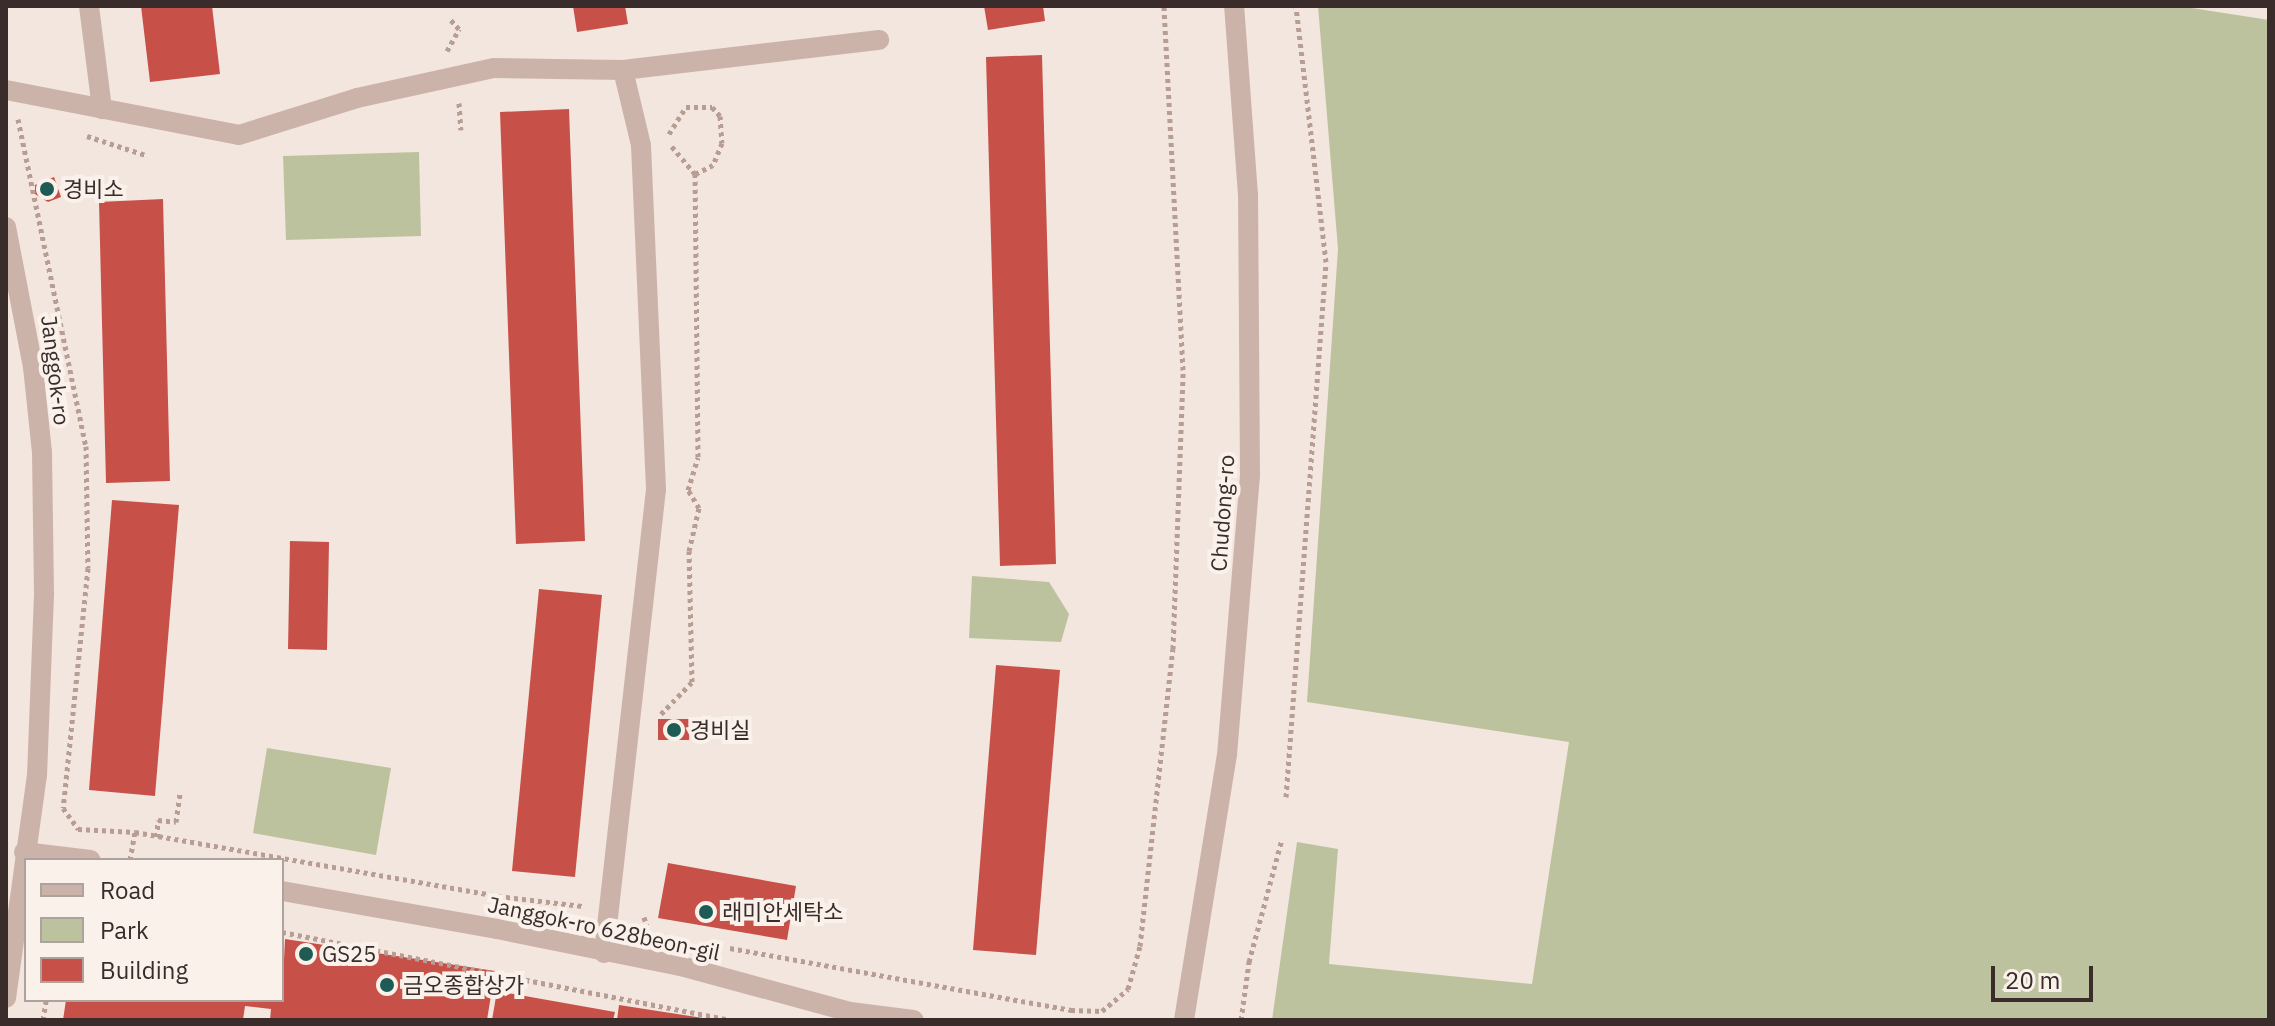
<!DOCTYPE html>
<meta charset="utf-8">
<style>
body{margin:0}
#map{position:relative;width:2275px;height:1026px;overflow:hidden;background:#f3e6de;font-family:"IBM Plex Sans","Noto Sans KR",sans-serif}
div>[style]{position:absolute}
.green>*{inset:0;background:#bdc29e}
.building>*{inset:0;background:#c75149}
.path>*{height:5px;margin-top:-2.5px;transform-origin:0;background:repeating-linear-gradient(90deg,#b79d94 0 4px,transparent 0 8px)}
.service>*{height:20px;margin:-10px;padding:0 10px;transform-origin:10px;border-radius:10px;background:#ccb3aa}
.minor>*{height:20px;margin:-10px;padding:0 10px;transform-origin:10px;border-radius:10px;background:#ccb3aa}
.dots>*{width:22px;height:22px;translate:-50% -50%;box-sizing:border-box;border:4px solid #faf1eb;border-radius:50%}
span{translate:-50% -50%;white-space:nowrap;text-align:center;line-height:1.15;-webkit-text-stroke:8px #faf1eb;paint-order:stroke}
.poi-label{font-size:22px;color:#392c2a}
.left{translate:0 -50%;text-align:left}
.street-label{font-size:22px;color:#392c2a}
.frame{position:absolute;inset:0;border:8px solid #392c2a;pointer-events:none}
.legend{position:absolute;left:24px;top:858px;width:260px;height:144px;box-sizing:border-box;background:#faf1eb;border:2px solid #ada29e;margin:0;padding:10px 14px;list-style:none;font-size:24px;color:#392c2a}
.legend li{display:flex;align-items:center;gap:16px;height:40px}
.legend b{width:40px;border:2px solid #ada29e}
.scale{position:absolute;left:1991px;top:966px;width:102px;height:36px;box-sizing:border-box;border:4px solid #392c2a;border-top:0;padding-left:10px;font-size:24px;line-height:28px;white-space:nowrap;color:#392c2a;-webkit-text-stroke:6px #faf1eb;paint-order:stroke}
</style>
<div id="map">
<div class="green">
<i style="clip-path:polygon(1318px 6px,2179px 6px,2269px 20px,2269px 1020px,1272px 1020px,1297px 842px,1338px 849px,1329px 964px,1532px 984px,1569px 742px,1307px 702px,1338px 249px)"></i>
<i style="clip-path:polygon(419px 152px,421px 236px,286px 240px,283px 156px)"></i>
<i style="clip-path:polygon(972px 576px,1049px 582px,1069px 614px,1061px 642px,969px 638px)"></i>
<i style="clip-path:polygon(267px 748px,391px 768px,376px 855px,253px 833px)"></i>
</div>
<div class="building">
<i style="clip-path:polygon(141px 6px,212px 6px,220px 74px,150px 82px)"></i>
<i style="clip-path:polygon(573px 6px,625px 6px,628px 24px,577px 32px)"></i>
<i style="clip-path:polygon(984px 6px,1043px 6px,1045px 21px,988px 30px)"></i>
<i style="clip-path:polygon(1042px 55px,1056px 564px,1000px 566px,986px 57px)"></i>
<i style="clip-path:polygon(569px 109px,585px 541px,516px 544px,500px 112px)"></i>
<i style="clip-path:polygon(54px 177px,61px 197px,48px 202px,35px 194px,35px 185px)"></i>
<i style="clip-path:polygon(163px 199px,170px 481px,106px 483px,99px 202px)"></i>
<i style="clip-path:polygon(112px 500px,179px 505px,155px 796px,89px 790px)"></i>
<i style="clip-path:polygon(290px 541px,329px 542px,327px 650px,288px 649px)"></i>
<i style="clip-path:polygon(539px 589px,602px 595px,575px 877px,512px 871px)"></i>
<i style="clip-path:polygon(996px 665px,1060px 670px,1036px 955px,973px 950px)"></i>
<i style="clip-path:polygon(658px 719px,690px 719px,689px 740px,658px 740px)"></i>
<i style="clip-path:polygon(668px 863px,796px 886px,787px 940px,658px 918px)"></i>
<i style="clip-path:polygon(285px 939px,495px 971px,487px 1020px,270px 1020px,271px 1009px,245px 1006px,243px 1020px,63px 1020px,66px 1000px,282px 1000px)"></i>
<i style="clip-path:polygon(497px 991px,615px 1012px,613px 1020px,492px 1020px)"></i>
<i style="clip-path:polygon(619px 1005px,703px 1018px,703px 1020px,617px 1020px)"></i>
</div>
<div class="path">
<i style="left:447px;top:51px;width:25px;rotate:-61deg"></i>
<i style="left:459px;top:29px;width:13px;rotate:-132deg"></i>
<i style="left:459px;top:103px;width:27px;rotate:86deg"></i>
<i style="left:18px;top:119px;width:334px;rotate:78.3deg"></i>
<i style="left:86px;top:446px;width:122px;rotate:89.1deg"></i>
<i style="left:88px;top:568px;width:241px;rotate:95.9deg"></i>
<i style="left:63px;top:808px;width:26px;rotate:54deg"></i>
<i style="left:78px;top:829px;width:57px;rotate:3deg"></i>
<i style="left:135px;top:832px;width:369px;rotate:10deg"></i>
<i style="left:498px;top:896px;width:85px;rotate:6.8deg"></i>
<i style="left:669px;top:134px;width:32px;rotate:-58deg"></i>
<i style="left:686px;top:107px;width:26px"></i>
<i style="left:712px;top:107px;width:12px;rotate:48deg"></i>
<i style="left:720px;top:116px;width:27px;rotate:86deg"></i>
<i style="left:722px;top:143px;width:24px;rotate:112deg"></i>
<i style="left:713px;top:165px;width:20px;rotate:153deg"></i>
<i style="left:87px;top:136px;width:62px;rotate:17.9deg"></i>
<i style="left:661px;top:714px;width:45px;rotate:-45.9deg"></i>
<i style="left:692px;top:682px;width:131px;rotate:-91.3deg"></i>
<i style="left:689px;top:551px;width:44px;rotate:-76.9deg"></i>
<i style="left:699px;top:508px;width:21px;rotate:-121deg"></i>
<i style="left:688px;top:490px;width:34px;rotate:-73deg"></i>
<i style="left:698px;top:457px;width:283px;rotate:-90.6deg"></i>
<i style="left:695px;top:174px;width:39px;rotate:-130deg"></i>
<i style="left:1286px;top:797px;width:536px;rotate:-85.72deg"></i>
<i style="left:1326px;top:262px;width:258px;rotate:-96.7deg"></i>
<i style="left:157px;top:837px;width:17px;rotate:-87deg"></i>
<i style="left:158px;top:820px;width:18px;rotate:6deg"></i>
<i style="left:176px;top:822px;width:30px;rotate:-82deg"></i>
<i style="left:130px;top:860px;width:28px;rotate:-80deg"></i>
<i style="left:644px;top:917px;width:17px;rotate:73deg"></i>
<i style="left:282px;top:932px;width:457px;rotate:11.1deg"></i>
<i style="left:730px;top:948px;width:347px;rotate:10.3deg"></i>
<i style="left:1071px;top:1010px;width:31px;rotate:2deg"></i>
<i style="left:1102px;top:1011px;width:34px;rotate:-40deg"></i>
<i style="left:1128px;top:989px;width:45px;rotate:-74.4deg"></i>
<i style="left:1140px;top:946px;width:299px;rotate:-83.7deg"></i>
<i style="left:1173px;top:649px;width:279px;rotate:-87.9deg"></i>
<i style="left:1183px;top:370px;width:364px;rotate:-93deg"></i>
<i style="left:43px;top:1020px;width:20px;rotate:-81deg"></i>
<i style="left:1241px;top:1020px;width:59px;rotate:-82.1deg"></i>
<i style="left:1249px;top:962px;width:127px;rotate:-75deg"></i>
</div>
<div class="service">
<i style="left:89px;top:6px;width:104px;rotate:82.8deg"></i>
<i style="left:6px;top:90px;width:237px;rotate:10.9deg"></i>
<i style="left:239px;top:135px;width:124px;rotate:-17.4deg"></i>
<i style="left:357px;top:98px;width:140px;rotate:-12.4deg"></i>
<i style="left:494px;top:68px;width:129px;rotate:0.9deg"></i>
<i style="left:623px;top:70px;width:258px;rotate:-6.7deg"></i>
<i style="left:604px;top:953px;width:467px;rotate:-83.6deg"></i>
<i style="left:656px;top:489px;width:344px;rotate:-92.5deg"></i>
<i style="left:641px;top:145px;width:77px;rotate:-103.5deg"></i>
</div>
<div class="minor">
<i style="left:6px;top:227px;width:143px;rotate:79.1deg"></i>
<i style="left:33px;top:367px;width:85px;rotate:84deg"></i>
<i style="left:42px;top:452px;width:142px;rotate:89.2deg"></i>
<i style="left:44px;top:594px;width:181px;rotate:92.2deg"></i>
<i style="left:37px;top:775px;width:225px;rotate:97.9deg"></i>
<i style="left:24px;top:852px;width:67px;rotate:6.8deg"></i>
<i style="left:282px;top:891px;width:218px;rotate:10deg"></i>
<i style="left:497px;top:929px;width:188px;rotate:11.4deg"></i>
<i style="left:681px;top:966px;width:175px;rotate:15.2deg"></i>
<i style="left:850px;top:1012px;width:64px;rotate:7.1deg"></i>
<i style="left:1184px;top:1020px;width:268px;rotate:-80.8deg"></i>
<i style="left:1227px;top:755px;width:280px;rotate:-85.3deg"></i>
<i style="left:1250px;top:476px;width:281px;rotate:-90.4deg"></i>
<i style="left:1248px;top:195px;width:190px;rotate:-94.2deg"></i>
</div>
<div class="dots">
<i style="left:47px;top:189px;background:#1e5b54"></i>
<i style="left:674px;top:730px;background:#1e5b54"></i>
<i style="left:706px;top:912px;background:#1e5b54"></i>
<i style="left:306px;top:954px;background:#1e5b54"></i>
<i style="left:387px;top:985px;background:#1e5b54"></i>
</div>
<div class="poi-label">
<span class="left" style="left:63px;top:189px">경비소</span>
<span class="left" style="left:690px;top:730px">경비실</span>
<span class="left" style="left:722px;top:912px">래미안세탁소</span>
<span class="left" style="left:322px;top:954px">GS25</span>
<span class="left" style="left:403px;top:985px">금오종합상가</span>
</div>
<div class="street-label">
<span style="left:56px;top:370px;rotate:83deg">Janggok-ro</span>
<span style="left:1222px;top:513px;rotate:-86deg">Chudong-ro</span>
<span style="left:604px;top:928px;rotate:12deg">Janggok-ro 628beon-gil</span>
</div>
<div class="frame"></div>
<ul class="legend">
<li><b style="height:10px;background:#ccb3aa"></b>Road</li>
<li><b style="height:22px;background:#bdc29e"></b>Park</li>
<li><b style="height:22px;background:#c75149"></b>Building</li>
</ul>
<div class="scale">20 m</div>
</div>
